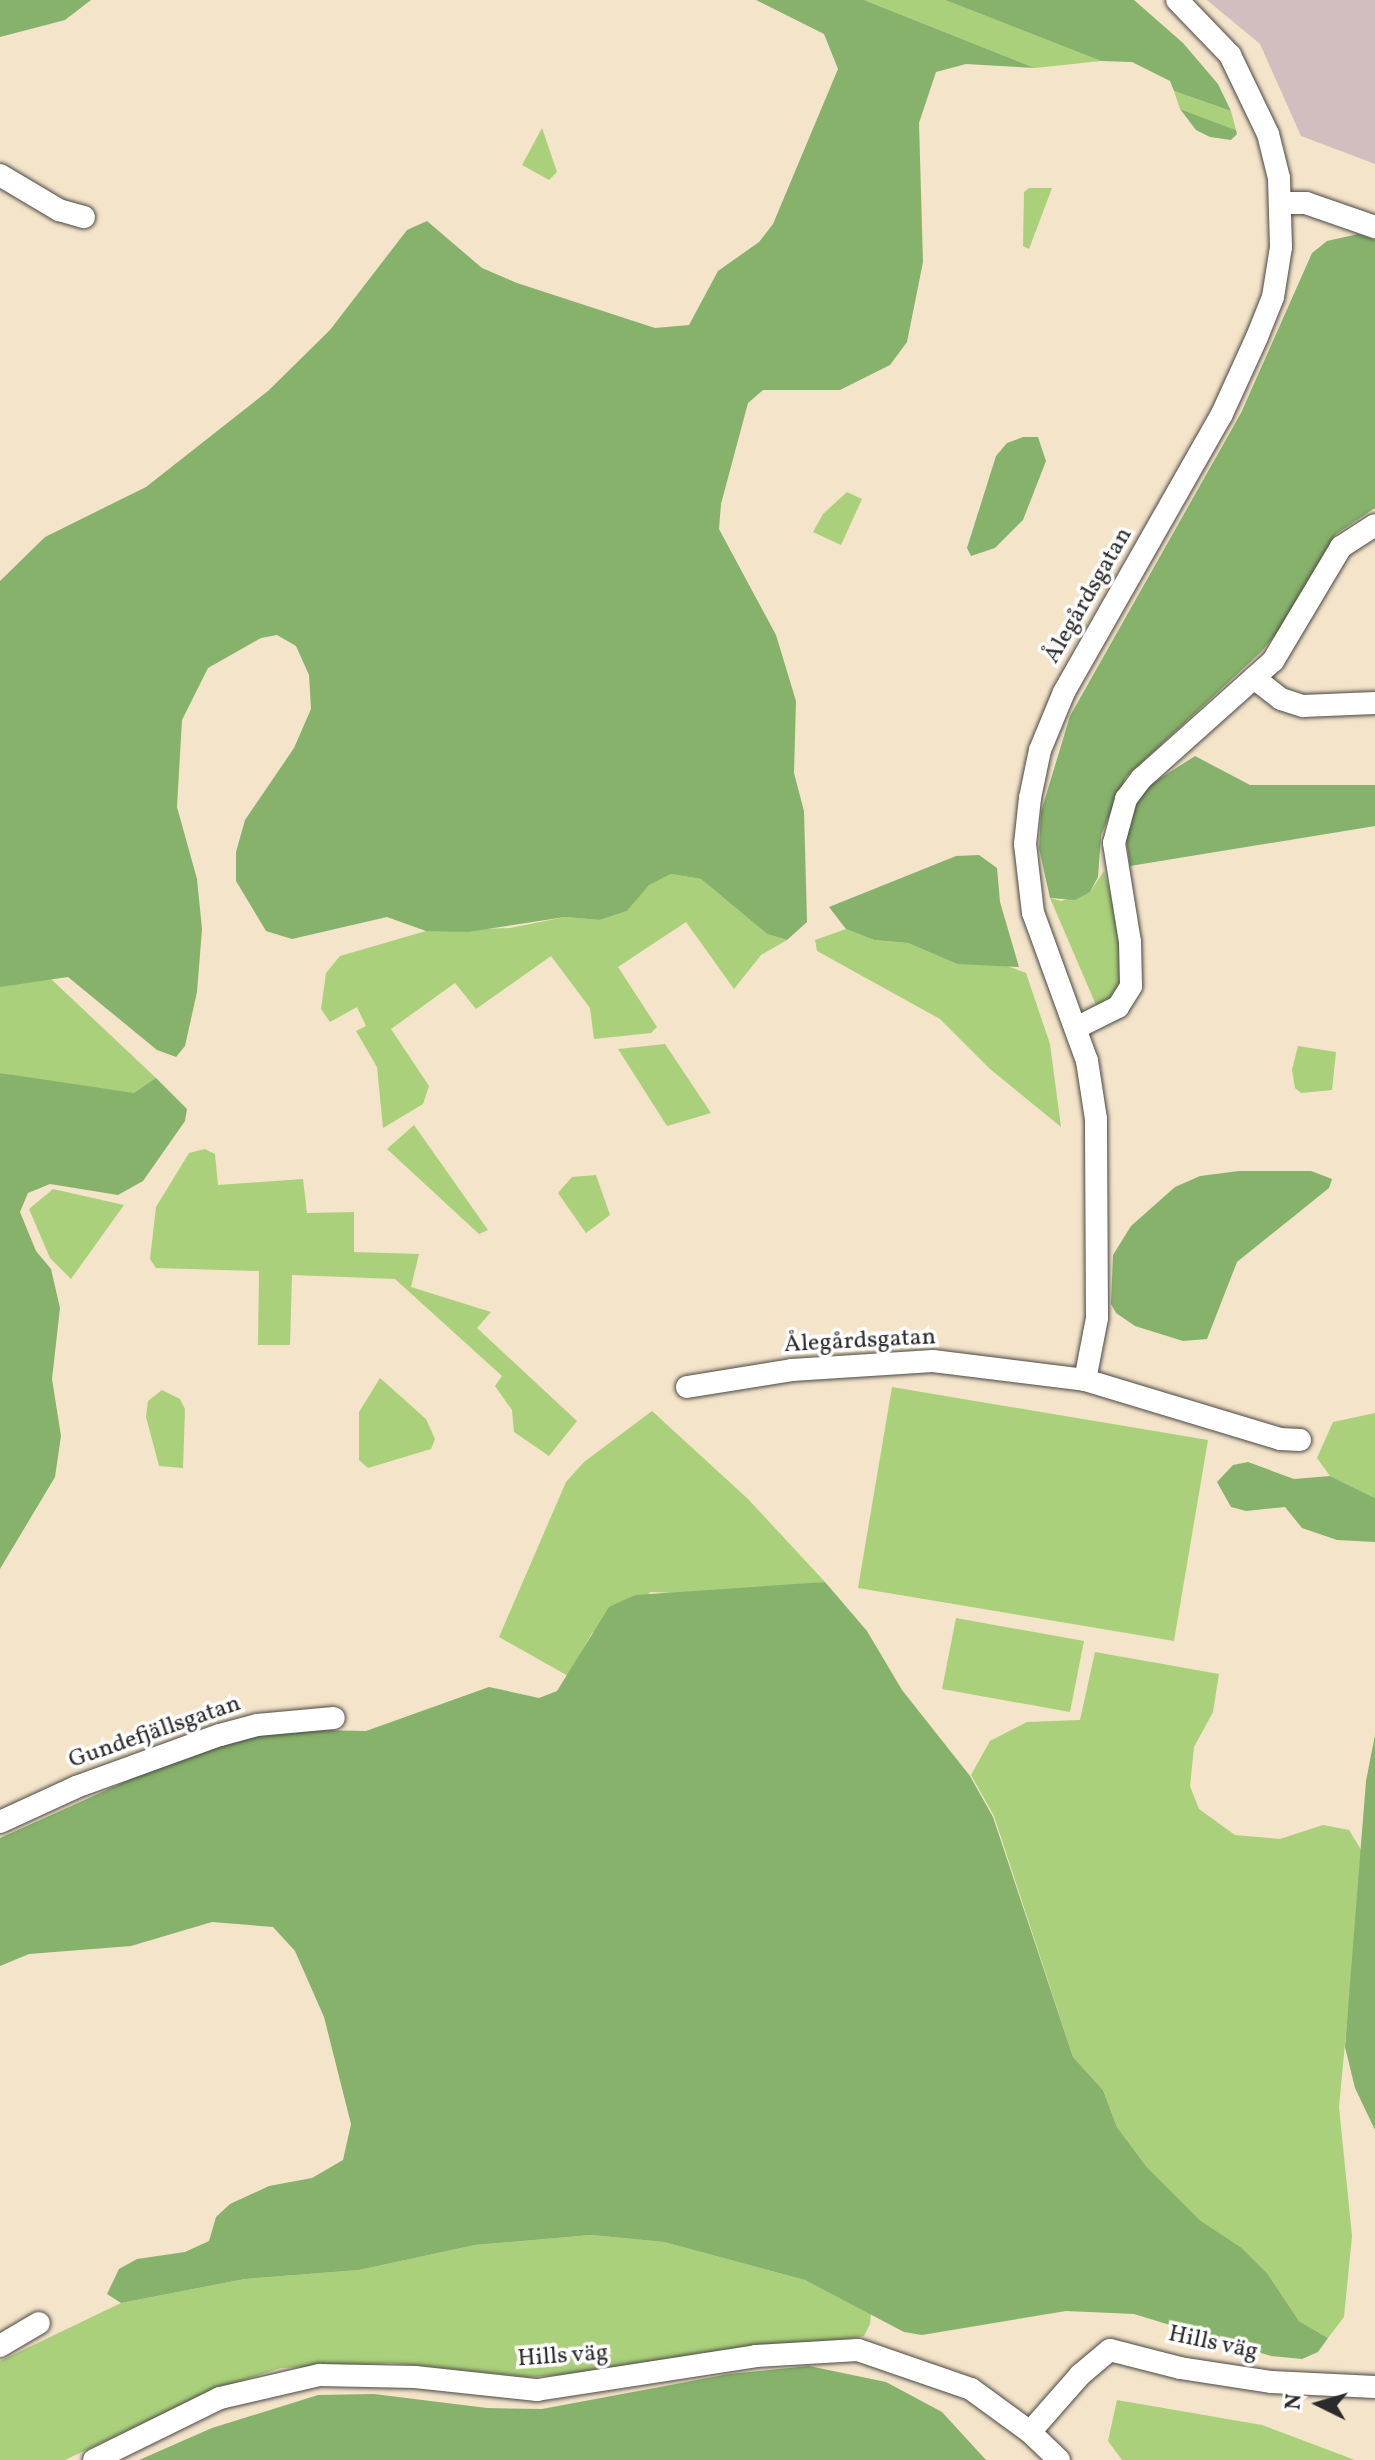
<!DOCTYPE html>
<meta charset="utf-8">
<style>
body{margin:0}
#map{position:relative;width:1375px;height:2460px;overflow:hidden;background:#f4e4ca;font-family:Vollkorn,serif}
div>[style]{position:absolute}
.industrial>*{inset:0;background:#d1bfbf}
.green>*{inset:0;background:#aad07b}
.forest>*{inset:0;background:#87b26b}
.roads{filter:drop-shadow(0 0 2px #494743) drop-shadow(0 0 2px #494743)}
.street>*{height:22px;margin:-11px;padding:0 11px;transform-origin:11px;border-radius:11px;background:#fff}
span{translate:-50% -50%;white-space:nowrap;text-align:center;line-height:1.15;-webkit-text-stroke:7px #fff;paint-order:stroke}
.street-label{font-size:24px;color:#2b2b2b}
.north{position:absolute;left:1279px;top:2364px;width:80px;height:80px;-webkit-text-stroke:6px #fff;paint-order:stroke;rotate:275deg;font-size:22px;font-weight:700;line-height:32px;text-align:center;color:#2b2b2b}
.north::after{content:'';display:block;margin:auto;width:28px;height:36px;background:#2b2b2b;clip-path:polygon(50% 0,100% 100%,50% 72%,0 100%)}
</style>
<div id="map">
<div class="industrial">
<i style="clip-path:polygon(1207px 0,1375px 0,1375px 164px,1301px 136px,1260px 44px)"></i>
</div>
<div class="green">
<i style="clip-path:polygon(864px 0,945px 0,1101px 61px,1035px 68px)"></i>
<i style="clip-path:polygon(1174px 91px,1231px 111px,1236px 130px,1180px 109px)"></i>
<i style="clip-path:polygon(542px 128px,557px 172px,549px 180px,522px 165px)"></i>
<i style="clip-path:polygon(1029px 188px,1052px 188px,1029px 249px,1023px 246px,1024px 192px)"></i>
<i style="clip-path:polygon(847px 492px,862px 499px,841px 545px,813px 532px,823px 514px)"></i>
<i style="clip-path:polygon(1104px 871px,1119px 926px,1123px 980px,1117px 995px,1096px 1005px,1050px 898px,1061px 901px,1090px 892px)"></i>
<i style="clip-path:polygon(671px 874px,701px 879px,767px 934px,787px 940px,761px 955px,734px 989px,686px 922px,618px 967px,657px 1027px,651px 1033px,594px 1039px,590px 1008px,551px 956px,476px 1009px,455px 983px,391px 1029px,429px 1086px,423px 1104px,383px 1128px,377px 1067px,356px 1031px,366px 1026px,357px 1007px,330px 1022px,321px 1009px,326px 973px,340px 956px,426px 931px,510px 928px,565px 917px,600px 920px,627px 911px,648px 885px)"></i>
<i style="clip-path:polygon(846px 929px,874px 940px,908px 943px,957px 964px,1002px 964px,1026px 973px,1050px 1044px,1061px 1127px,990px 1069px,940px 1019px,817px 951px,815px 940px)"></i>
<i style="clip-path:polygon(50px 978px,156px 1078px,149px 1087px,134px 1093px,109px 1092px,0 1073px,0 987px)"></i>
<i style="clip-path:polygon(665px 1044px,711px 1113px,667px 1126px,618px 1049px)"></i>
<i style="clip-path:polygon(1298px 1046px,1336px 1052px,1332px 1090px,1301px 1093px,1295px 1088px,1292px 1070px)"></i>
<i style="clip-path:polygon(414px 1125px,488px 1230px,479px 1234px,387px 1149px)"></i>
<i style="clip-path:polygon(205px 1149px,215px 1154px,218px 1185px,303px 1179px,307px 1213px,354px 1212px,354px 1252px,419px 1254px,411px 1287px,491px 1312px,477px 1328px,577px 1421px,549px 1456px,514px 1432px,512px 1410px,495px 1386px,502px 1376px,395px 1279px,292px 1275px,290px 1345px,258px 1345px,259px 1271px,156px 1268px,150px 1259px,156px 1207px,189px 1153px)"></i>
<i style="clip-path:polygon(596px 1175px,610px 1215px,586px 1233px,558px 1193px,572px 1177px)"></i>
<i style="clip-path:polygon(53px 1189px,124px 1205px,71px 1279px,50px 1258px,29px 1209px)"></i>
<i style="clip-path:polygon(380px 1378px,426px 1419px,435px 1439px,431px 1449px,368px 1468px,359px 1460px,359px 1412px)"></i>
<i style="clip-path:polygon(892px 1387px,1208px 1440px,1174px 1641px,858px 1588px)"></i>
<i style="clip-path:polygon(162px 1390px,180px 1399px,185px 1409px,183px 1468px,159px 1466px,146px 1417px,148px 1401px)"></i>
<i style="clip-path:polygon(652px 1411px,748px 1499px,825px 1582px,695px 1594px,651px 1592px,592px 1633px,568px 1676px,499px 1637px,566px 1482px,584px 1462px)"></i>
<i style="clip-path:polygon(1375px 1413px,1375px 1498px,1330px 1476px,1317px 1458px,1333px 1422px)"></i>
<i style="clip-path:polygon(956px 1618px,1084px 1641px,1070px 1712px,942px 1689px)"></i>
<i style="clip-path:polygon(1095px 1652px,1219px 1674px,1213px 1712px,1194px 1747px,1190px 1786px,1199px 1809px,1235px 1835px,1280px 1839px,1323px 1825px,1349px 1830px,1363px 1853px,1339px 2107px,1352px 2236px,1344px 2317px,1328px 2338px,1299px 2321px,1267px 2273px,1242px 2248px,1201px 2221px,1146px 2166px,1117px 2127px,1103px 2090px,1073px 2057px,994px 1816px,971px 1775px,990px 1741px,1027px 1722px,1080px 1720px)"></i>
<i style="clip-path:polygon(591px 2235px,664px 2242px,805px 2280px,871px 2314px,870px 2324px,864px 2336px,854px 2338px,701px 2353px,599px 2372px,529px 2377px,392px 2363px,281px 2368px,213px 2390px,65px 2460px,0 2460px,0 2361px,121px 2303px,245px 2279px,359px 2270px,475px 2245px)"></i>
<i style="clip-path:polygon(1117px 2400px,1262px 2425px,1355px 2460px,1122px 2460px,1108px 2441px)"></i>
</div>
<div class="forest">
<i style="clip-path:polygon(0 0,91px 0,65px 20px,0 37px)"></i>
<i style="clip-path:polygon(756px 0,864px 0,1035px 68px,966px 64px,936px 72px,919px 123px,923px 262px,907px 342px,890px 365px,840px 390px,763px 390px,748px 403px,721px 504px,719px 529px,776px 635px,796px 701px,794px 773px,804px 811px,807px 922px,787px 940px,767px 934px,701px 879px,671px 874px,649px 885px,627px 911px,600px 920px,565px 917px,468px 932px,426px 931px,387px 917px,292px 939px,266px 931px,236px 881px,236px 852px,245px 820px,294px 748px,311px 709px,309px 675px,296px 646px,277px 635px,261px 638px,208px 668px,182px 720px,177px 807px,197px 879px,202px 929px,197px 992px,185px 1046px,176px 1057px,157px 1050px,68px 977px,0 987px,0 581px,45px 537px,146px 487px,268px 391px,330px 330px,407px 230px,427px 221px,482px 268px,517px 283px,655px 328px,689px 325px,718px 271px,759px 242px,773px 224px,838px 69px,824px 34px)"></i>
<i style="clip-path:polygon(945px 0,1134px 0,1183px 43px,1218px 84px,1231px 111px,1174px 91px,1170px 81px,1132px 62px,1101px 61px)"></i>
<i style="clip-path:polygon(1180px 109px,1236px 130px,1237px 134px,1231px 140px,1210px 137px,1196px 130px)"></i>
<i style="clip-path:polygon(1358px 234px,1375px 240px,1375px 508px,1336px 534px,1285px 623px,1261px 652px,1126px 777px,1101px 835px,1098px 877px,1090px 892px,1075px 900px,1050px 898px,1039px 848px,1041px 812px,1070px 716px,1241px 413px,1312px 253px,1327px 241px)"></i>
<i style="clip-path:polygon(1023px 437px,1038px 437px,1046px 461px,1023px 520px,995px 548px,971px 556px,967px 548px,996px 456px,1007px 443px)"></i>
<i style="clip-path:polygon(1195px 756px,1250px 785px,1375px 785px,1375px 826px,1130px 866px,1124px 824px,1145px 788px)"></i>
<i style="clip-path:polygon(979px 855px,997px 868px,1000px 902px,1019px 967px,957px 964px,908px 943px,874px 940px,846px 929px,829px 907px,956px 856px)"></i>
<i style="clip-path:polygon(0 1073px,134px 1093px,156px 1078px,187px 1109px,185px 1121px,143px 1181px,118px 1195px,50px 1184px,28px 1193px,20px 1212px,36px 1251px,51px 1269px,60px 1308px,52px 1379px,61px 1436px,55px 1477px,0 1569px)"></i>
<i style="clip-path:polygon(1239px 1171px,1311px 1171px,1332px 1179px,1329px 1188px,1237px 1262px,1207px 1339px,1183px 1341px,1135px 1326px,1116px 1313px,1111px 1304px,1113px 1255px,1131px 1226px,1175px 1187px,1200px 1176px)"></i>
<i style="clip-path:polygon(1248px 1462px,1294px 1479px,1330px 1476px,1375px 1498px,1375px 1542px,1337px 1540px,1302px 1528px,1285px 1507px,1246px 1511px,1231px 1507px,1217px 1482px,1233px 1465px)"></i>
<i style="clip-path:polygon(825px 1582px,867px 1631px,902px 1690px,970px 1776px,993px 1817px,1073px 2057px,1103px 2090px,1117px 2127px,1146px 2166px,1201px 2221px,1242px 2248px,1267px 2273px,1299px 2321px,1328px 2338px,1318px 2352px,1302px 2359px,1271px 2356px,1134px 2314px,1066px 2311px,922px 2335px,904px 2332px,805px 2280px,664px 2242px,591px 2235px,475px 2245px,359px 2270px,245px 2279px,121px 2303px,107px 2294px,119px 2269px,137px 2259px,185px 2252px,209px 2241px,216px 2217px,230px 2204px,269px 2186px,312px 2178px,343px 2160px,351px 2124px,324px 2017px,295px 1951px,273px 1927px,212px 1922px,131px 1946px,29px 1954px,0 1966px,0 1838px,178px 1758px,265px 1729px,366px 1731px,489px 1687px,539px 1698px,557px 1691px,609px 1607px,635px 1595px)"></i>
<i style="clip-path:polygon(1375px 1735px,1375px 2130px,1355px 2088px,1345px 2047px,1366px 1781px)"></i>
<i style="clip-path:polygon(809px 2366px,886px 2382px,942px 2412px,986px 2460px,139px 2460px,212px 2428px,318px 2395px,374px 2394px,487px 2408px,542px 2409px,729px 2374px)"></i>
</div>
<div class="roads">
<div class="street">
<i style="left:0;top:175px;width:69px;rotate:30.7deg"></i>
<i style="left:59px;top:210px;width:26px;rotate:16deg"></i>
<i style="left:1281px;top:203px;width:25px"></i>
<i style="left:1306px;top:203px;width:73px;rotate:19.2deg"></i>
<i style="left:1254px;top:678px;width:34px;rotate:38deg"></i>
<i style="left:1281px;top:699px;width:23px;rotate:18deg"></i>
<i style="left:1303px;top:706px;width:72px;rotate:-2.4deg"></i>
<i style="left:1076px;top:1028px;width:47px;rotate:-26.6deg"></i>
<i style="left:1118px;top:1007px;width:25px;rotate:-58deg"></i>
<i style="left:1131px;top:986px;width:44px;rotate:-91.3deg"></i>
<i style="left:1130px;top:942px;width:100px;rotate:-99.2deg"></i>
<i style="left:1114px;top:843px;width:46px;rotate:-74.7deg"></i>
<i style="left:1126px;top:799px;width:26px;rotate:-53deg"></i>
<i style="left:1142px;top:778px;width:176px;rotate:-41.8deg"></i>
<i style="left:1273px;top:661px;width:133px;rotate:-59.2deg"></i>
<i style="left:1341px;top:547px;width:40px;rotate:-32.9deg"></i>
<i style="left:1085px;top:1380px;width:63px;rotate:-79deg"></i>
<i style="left:1097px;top:1318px;width:199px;rotate:-90.3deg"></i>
<i style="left:1096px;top:1119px;width:59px;rotate:-98.8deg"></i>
<i style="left:1087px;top:1061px;width:158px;rotate:-110deg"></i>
<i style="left:1033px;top:913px;width:69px;rotate:-96.6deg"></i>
<i style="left:1025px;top:844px;width:46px;rotate:-83.8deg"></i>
<i style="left:1030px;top:798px;width:49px;rotate:-78.2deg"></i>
<i style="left:1040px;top:750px;width:63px;rotate:-67.5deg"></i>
<i style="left:1064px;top:692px;width:318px;rotate:-60.4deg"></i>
<i style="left:1221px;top:416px;width:87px;rotate:-65.5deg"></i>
<i style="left:1257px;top:337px;width:43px;rotate:-68.2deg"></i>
<i style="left:1273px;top:297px;width:51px;rotate:-80.9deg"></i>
<i style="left:1281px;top:247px;width:69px;rotate:-91.7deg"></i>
<i style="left:1279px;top:178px;width:45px;rotate:-104deg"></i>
<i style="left:1268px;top:134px;width:88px;rotate:-115.7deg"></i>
<i style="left:1230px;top:55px;width:76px;rotate:-133.9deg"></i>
<i style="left:687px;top:1387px;width:106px;rotate:-9.2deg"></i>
<i style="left:792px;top:1370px;width:141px;rotate:-3.7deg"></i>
<i style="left:933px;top:1361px;width:153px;rotate:7.1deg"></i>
<i style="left:1085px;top:1380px;width:204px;rotate:16.8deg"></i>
<i style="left:1280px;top:1439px;width:20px;rotate:3deg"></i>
<i style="left:0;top:1822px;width:84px;rotate:-24.7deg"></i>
<i style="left:76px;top:1787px;width:153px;rotate:-19.9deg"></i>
<i style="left:220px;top:1735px;width:38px;rotate:-15deg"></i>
<i style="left:257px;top:1725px;width:77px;rotate:-5.2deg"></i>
<i style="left:0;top:2346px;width:45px;rotate:-30.5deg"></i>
<i style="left:1030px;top:2432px;width:40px;rotate:44deg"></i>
<i style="left:94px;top:2460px;width:140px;rotate:-26.2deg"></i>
<i style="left:220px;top:2398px;width:103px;rotate:-13deg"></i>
<i style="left:320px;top:2375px;width:95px;rotate:1.2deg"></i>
<i style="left:415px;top:2377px;width:123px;rotate:6.1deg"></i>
<i style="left:537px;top:2390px;width:222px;rotate:-8.8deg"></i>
<i style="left:756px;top:2356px;width:102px;rotate:-3.4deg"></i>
<i style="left:858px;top:2350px;width:120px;rotate:19deg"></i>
<i style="left:971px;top:2389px;width:73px;rotate:36.1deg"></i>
<i style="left:1030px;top:2432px;width:76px;rotate:-48.7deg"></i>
<i style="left:1080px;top:2375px;width:39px;rotate:-40deg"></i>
<i style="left:1110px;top:2350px;width:72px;rotate:14.4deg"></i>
<i style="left:1180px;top:2368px;width:93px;rotate:8.7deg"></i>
<i style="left:1272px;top:2382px;width:103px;rotate:2.8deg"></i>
</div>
</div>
<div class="street-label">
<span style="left:1089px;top:596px;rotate:-60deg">Ålegårdsgatan</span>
<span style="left:860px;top:1342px;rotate:-3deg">Ålegårdsgatan</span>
<span style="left:155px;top:1733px;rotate:-19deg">Gundefjällsgatan</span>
<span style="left:1213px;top:2344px;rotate:12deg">Hills väg</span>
<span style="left:563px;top:2357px;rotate:-4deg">Hills väg</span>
</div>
<div class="north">N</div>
</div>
